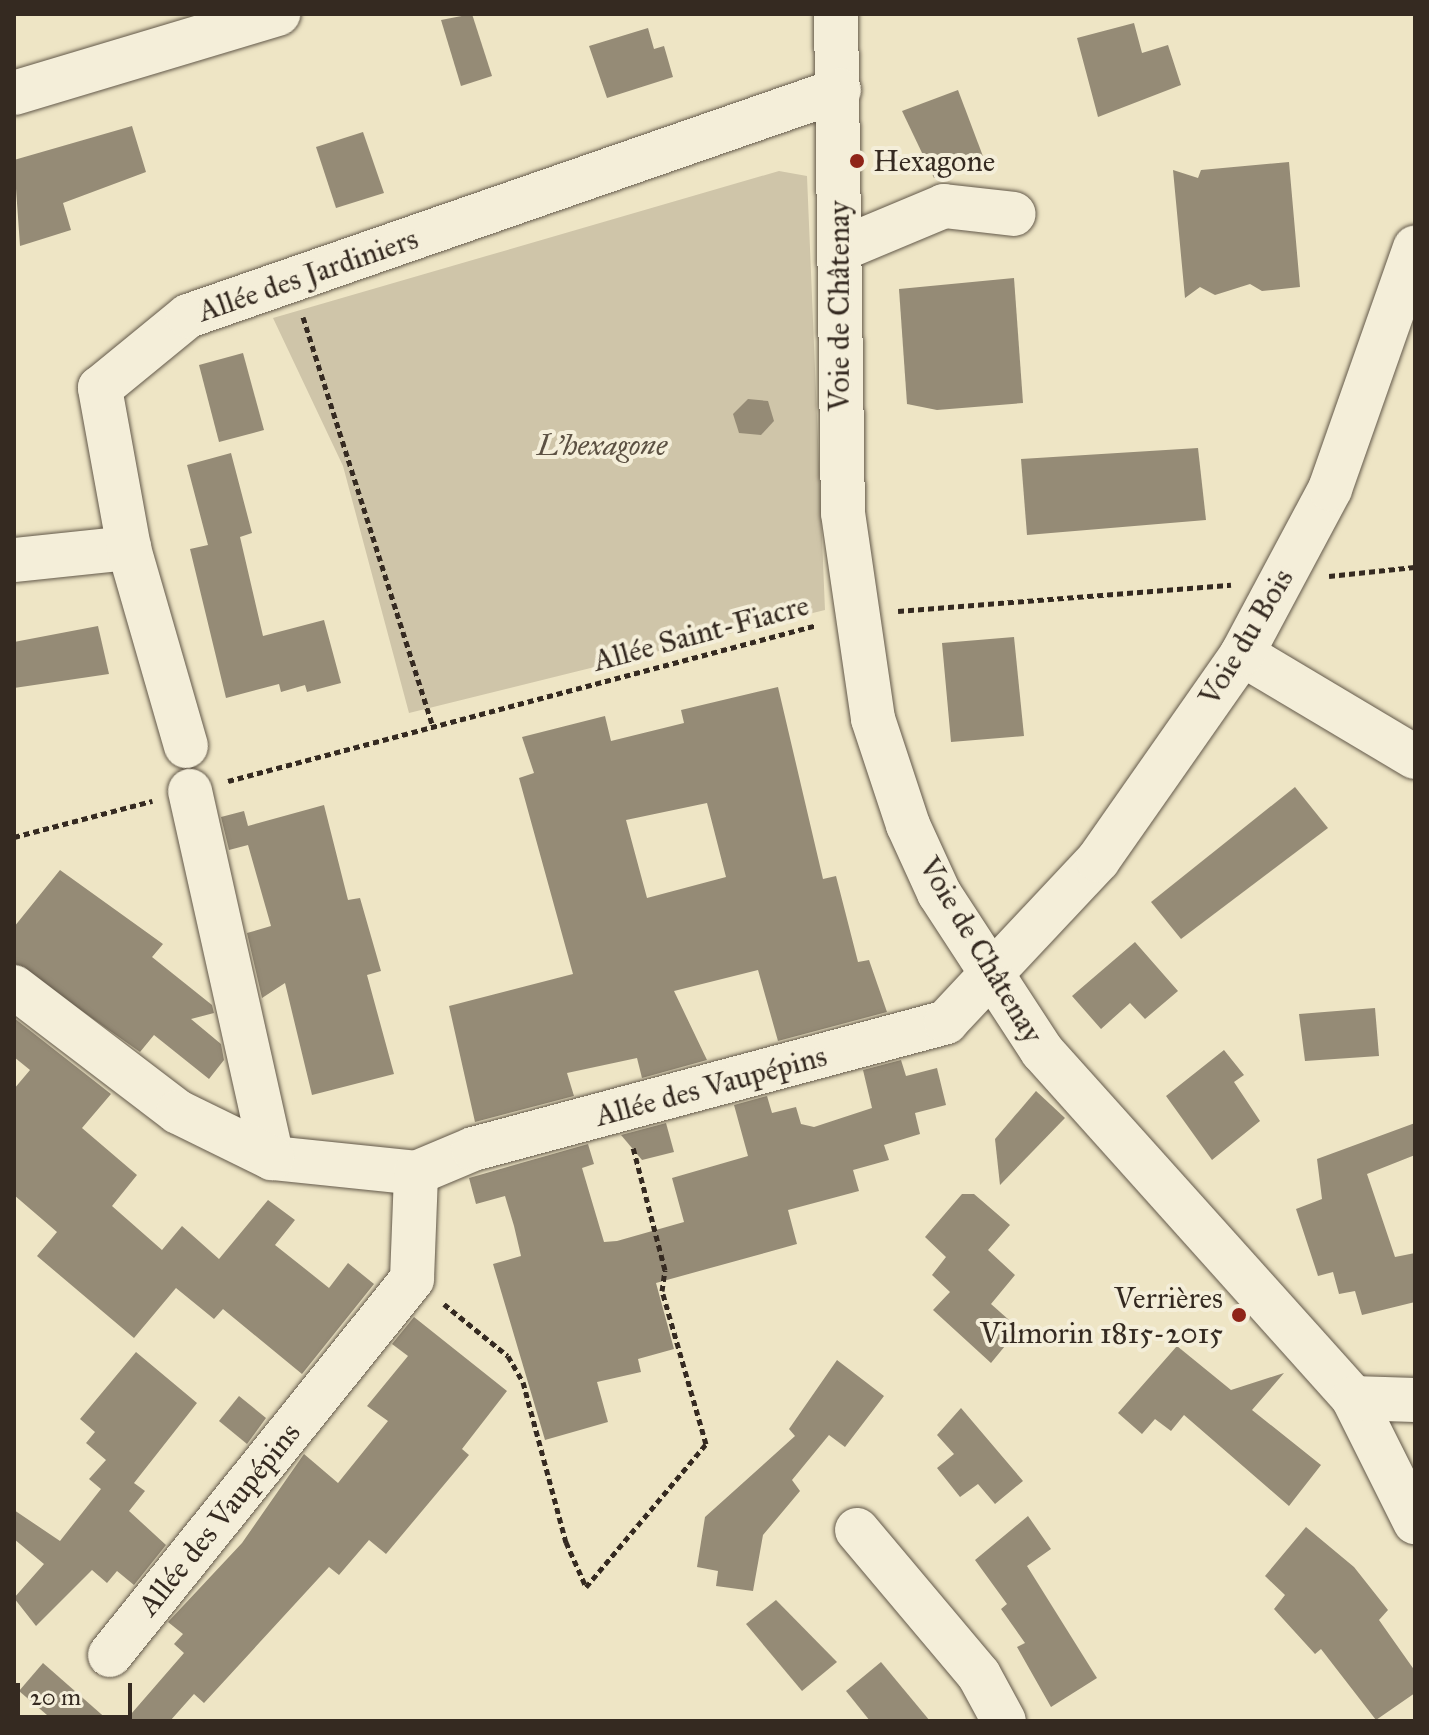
<!DOCTYPE html>
<meta charset="utf-8">
<style>
body{margin:0}
#map{position:relative;width:1429px;height:1735px;overflow:hidden;background:#eee5c5;font-family:"IM FELL Great Primer",serif}
div>[style]{position:absolute}
.green>*{inset:0;background:#cfc5a9}
.building>*{inset:0;background:#958b76}
.path>*{height:5px;margin-top:-2.5px;transform-origin:0;background:repeating-linear-gradient(90deg,#352a21 0 6px,transparent 0 10px)}
.roads{filter:drop-shadow(0 0 2px #63594a) drop-shadow(0 0 2px #63594a)}
.minor>*{height:44px;margin:-22px;padding:0 22px;transform-origin:22px;border-radius:22px;background:#f4eed9}
.dots>*{width:22px;height:22px;translate:-50% -50%;box-sizing:border-box;border:4px solid #f4eed9;border-radius:50%}
span{translate:-50% -50%;white-space:nowrap;text-align:center;line-height:1.15;-webkit-text-stroke:8px #f4eed9;paint-order:stroke}
.poi-label{font-size:30px;color:#352a21}
.left{translate:0 -50%;text-align:left}
.right{translate:-100% -50%;text-align:right}
.street-label{font-size:30px;color:#352a21}
.park-label{font-size:30px;color:#5c5143;font-style:italic}
.frame{position:absolute;inset:0;border:16px solid #352a21;pointer-events:none}
.scale{position:absolute;left:16px;top:1683px;width:116px;height:36px;box-sizing:border-box;border:4px solid #352a21;border-top:0;padding-left:10px;font-size:24px;line-height:28px;white-space:nowrap;color:#352a21;-webkit-text-stroke:6px #f4eed9;paint-order:stroke}
</style>
<div id="map">
<div class="green">
<i style="clip-path:polygon(779px 171px,807px 176px,825px 610px,409px 713px,343px 466px,273px 318px)"></i>
</div>
<div class="building">
<i style="clip-path:polygon(472px 14px,492px 76px,461px 86px,441px 20px)"></i>
<i style="clip-path:polygon(1134px 23px,1142px 53px,1168px 45px,1181px 85px,1098px 117px,1077px 38px)"></i>
<i style="clip-path:polygon(648px 28px,654px 49px,664px 46px,673px 77px,607px 98px,589px 46px)"></i>
<i style="clip-path:polygon(958px 90px,984px 159px,934px 178px,902px 111px)"></i>
<i style="clip-path:polygon(132px 126px,146px 172px,63px 203px,71px 230px,20px 246px,14px 160px)"></i>
<i style="clip-path:polygon(363px 132px,384px 193px,336px 208px,316px 147px)"></i>
<i style="clip-path:polygon(1289px 162px,1300px 287px,1262px 291px,1250px 284px,1215px 295px,1200px 287px,1185px 298px,1173px 170px,1198px 178px,1201px 170px)"></i>
<i style="clip-path:polygon(1014px 278px,1023px 403px,937px 410px,907px 404px,899px 289px)"></i>
<i style="clip-path:polygon(243px 353px,264px 430px,219px 442px,199px 365px)"></i>
<i style="clip-path:polygon(748px 399px,768px 401px,774px 421px,761px 435px,739px 433px,733px 414px)"></i>
<i style="clip-path:polygon(1198px 448px,1206px 520px,1027px 535px,1021px 459px)"></i>
<i style="clip-path:polygon(231px 453px,252px 533px,240px 537px,263px 636px,324px 620px,341px 683px,307px 692px,305px 685px,281px 692px,279px 684px,226px 698px,190px 549px,208px 545px,187px 465px)"></i>
<i style="clip-path:polygon(98px 626px,109px 674px,14px 688px,14px 642px)"></i>
<i style="clip-path:polygon(1014px 637px,1024px 736px,951px 742px,942px 643px)"></i>
<i style="clip-path:polygon(evenodd,778px 687px,823px 879px,836px 876px,858px 962px,869px 960px,887px 1012px,778px 1041px,758px 970px,674px 991px,707px 1060px,642px 1078px,637px 1058px,567px 1073px,574px 1096px,475px 1122px,449px 1006px,573px 974px,519px 778px,534px 773px,522px 737px,605px 716px,611px 741px,684px 723px,681px 710px,778px 687px,707px 803px,726px 877px,647px 898px,626px 820px,707px 803px)"></i>
<i style="clip-path:polygon(1295px 787px,1328px 828px,1181px 939px,1151px 902px)"></i>
<i style="clip-path:polygon(324px 805px,348px 900px,360px 898px,381px 971px,367px 975px,394px 1074px,312px 1095px,285px 983px,262px 998px,247px 933px,271px 926px,248px 845px,229px 850px,221px 817px,244px 811px,248px 826px)"></i>
<i style="clip-path:polygon(60px 870px,163px 944px,152px 957px,212px 1005px,214px 1013px,191px 1019px,221px 1044px,224px 1060px,209px 1079px,154px 1035px,140px 1052px,14px 963px,14px 927px)"></i>
<i style="clip-path:polygon(1135px 942px,1178px 991px,1145px 1019px,1130px 1003px,1101px 1029px,1072px 996px)"></i>
<i style="clip-path:polygon(1375px 1008px,1379px 1056px,1305px 1061px,1299px 1014px)"></i>
<i style="clip-path:polygon(14px 1018px,111px 1094px,82px 1128px,137px 1175px,112px 1206px,162px 1250px,182px 1226px,219px 1259px,268px 1200px,295px 1220px,275px 1245px,304px 1268px,329px 1288px,348px 1263px,374px 1284px,302px 1374px,223px 1309px,214px 1319px,176px 1288px,134px 1338px,37px 1256px,57px 1232px,14px 1195px,14px 1089px,30px 1070px,14px 1057px)"></i>
<i style="clip-path:polygon(1224px 1050px,1244px 1075px,1234px 1082px,1260px 1121px,1212px 1160px,1166px 1096px)"></i>
<i style="clip-path:polygon(901px 1060px,906px 1076px,937px 1068px,946px 1105px,915px 1113px,920px 1134px,884px 1145px,889px 1160px,853px 1170px,859px 1191px,788px 1210px,797px 1244px,656px 1283px,674px 1349px,638px 1359px,641px 1372px,597px 1382px,608px 1422px,545px 1440px,493px 1264px,521px 1256px,514px 1226px,505px 1196px,476px 1204px,469px 1178px,588px 1144px,594px 1164px,582px 1168px,604px 1242px,617px 1241px,684px 1222px,672px 1178px,748px 1156px,734px 1105px,767px 1096px,772px 1113px,796px 1107px,801px 1124px,814px 1127px,872px 1108px,863px 1070px)"></i>
<i style="clip-path:polygon(1036px 1091px,1065px 1118px,1000px 1185px,995px 1139px)"></i>
<i style="clip-path:polygon(666px 1123px,674px 1152px,642px 1160px,621px 1135px)"></i>
<i style="clip-path:polygon(1415px 1123px,1415px 1155px,1367px 1174px,1395px 1257px,1415px 1253px,1415px 1302px,1362px 1315px,1355px 1291px,1339px 1294px,1333px 1272px,1318px 1276px,1296px 1209px,1322px 1199px,1317px 1159px)"></i>
<i style="clip-path:polygon(962px 1194px,974px 1194px,1010px 1225px,988px 1250px,1015px 1275px,991px 1304px,1019px 1329px,991px 1363px,933px 1310px,950px 1292px,932px 1275px,946px 1257px,925px 1237px)"></i>
<i style="clip-path:polygon(414px 1317px,507px 1391px,462px 1449px,469px 1455px,386px 1554px,369px 1540px,339px 1575px,329px 1567px,204px 1703px,194px 1694px,170px 1721px,125px 1721px,184px 1653px,174px 1644px,183px 1634px,168px 1622px,242px 1543px,304px 1454px,338px 1483px,388px 1421px,367px 1406px,408px 1356px,392px 1344px)"></i>
<i style="clip-path:polygon(1177px 1346px,1231px 1390px,1284px 1373px,1252px 1410px,1321px 1465px,1289px 1506px,1184px 1415px,1171px 1431px,1155px 1419px,1142px 1434px,1118px 1413px)"></i>
<i style="clip-path:polygon(136px 1352px,197px 1403px,134px 1483px,145px 1491px,129px 1511px,166px 1545px,134px 1585px,117px 1571px,107px 1583px,92px 1570px,36px 1626px,14px 1598px,44px 1564px,14px 1539px,14px 1510px,60px 1541px,101px 1489px,89px 1479px,106px 1460px,86px 1443px,95px 1432px,80px 1419px)"></i>
<i style="clip-path:polygon(837px 1360px,884px 1396px,845px 1447px,829px 1435px,792px 1480px,800px 1491px,763px 1535px,753px 1591px,716px 1586px,718px 1571px,697px 1567px,705px 1517px,795px 1436px,789px 1429px)"></i>
<i style="clip-path:polygon(239px 1396px,266px 1418px,247px 1444px,219px 1421px)"></i>
<i style="clip-path:polygon(961px 1408px,1023px 1481px,995px 1504px,978px 1484px,960px 1497px,937px 1468px,954px 1454px,937px 1435px)"></i>
<i style="clip-path:polygon(1028px 1516px,1051px 1549px,1027px 1566px,1097px 1678px,1051px 1707px,1017px 1647px,1025px 1643px,1001px 1609px,1007px 1604px,975px 1560px)"></i>
<i style="clip-path:polygon(1306px 1527px,1354px 1567px,1388px 1610px,1379px 1620px,1415px 1671px,1415px 1693px,1376px 1720px,1321px 1649px,1315px 1654px,1274px 1609px,1285px 1595px,1265px 1576px)"></i>
<i style="clip-path:polygon(776px 1600px,837px 1662px,802px 1691px,746px 1624px)"></i>
<i style="clip-path:polygon(881px 1662px,930px 1721px,870px 1721px,846px 1691px)"></i>
<i style="clip-path:polygon(43px 1663px,109px 1721px,54px 1721px,19px 1691px)"></i>
</div>
<div class="path">
<i style="left:303px;top:317px;width:430px;rotate:72.4deg"></i>
<i style="left:1329px;top:576px;width:86px;rotate:-6deg"></i>
<i style="left:898px;top:611px;width:334px;rotate:-4.5deg"></i>
<i style="left:228px;top:781px;width:609px;rotate:-14.83deg"></i>
<i style="left:14px;top:837px;width:143px;rotate:-14.6deg"></i>
<i style="left:444px;top:1304px;width:82px;rotate:39.1deg"></i>
<i style="left:508px;top:1356px;width:30px;rotate:60deg"></i>
<i style="left:523px;top:1382px;width:166px;rotate:75deg"></i>
<i style="left:566px;top:1542px;width:49px;rotate:66deg"></i>
<i style="left:586px;top:1587px;width:187px;rotate:-50deg"></i>
<i style="left:706px;top:1444px;width:159px;rotate:-106deg"></i>
<i style="left:662px;top:1291px;width:21px;rotate:-82deg"></i>
<i style="left:665px;top:1270px;width:127px;rotate:-104.6deg"></i>
</div>
<div class="roads">
<div class="minor">
<i style="left:836px;top:14px;width:499px;rotate:89.2deg"></i>
<i style="left:843px;top:513px;width:208px;rotate:81.7deg"></i>
<i style="left:873px;top:719px;width:112px;rotate:71.7deg"></i>
<i style="left:908px;top:825px;width:75px;rotate:65.5deg"></i>
<i style="left:939px;top:893px;width:189px;rotate:56.9deg"></i>
<i style="left:1042px;top:1051px;width:466px;rotate:48.1deg"></i>
<i style="left:1353px;top:1398px;width:139px;rotate:63.4deg"></i>
<i style="left:14px;top:93px;width:276px;rotate:-16.7deg"></i>
<i style="left:839px;top:250px;width:114px;rotate:-22.7deg"></i>
<i style="left:944px;top:206px;width:70px;rotate:6.5deg"></i>
<i style="left:14px;top:560px;width:116px;rotate:-6deg"></i>
<i style="left:1242px;top:654px;width:201px;rotate:30.8deg"></i>
<i style="left:186px;top:746px;width:206px;rotate:-106.1deg"></i>
<i style="left:129px;top:548px;width:163px;rotate:-100.3deg"></i>
<i style="left:100px;top:388px;width:114px;rotate:-39.3deg"></i>
<i style="left:188px;top:316px;width:689px;rotate:-19.14deg"></i>
<i style="left:190px;top:791px;width:376px;rotate:77.4deg"></i>
<i style="left:272px;top:1158px;width:145px;rotate:5.9deg"></i>
<i style="left:14px;top:987px;width:206px;rotate:37.3deg"></i>
<i style="left:178px;top:1112px;width:105px;rotate:26.1deg"></i>
<i style="left:1353px;top:1398px;width:62px;rotate:1.8deg"></i>
<i style="left:857px;top:1530px;width:189px;rotate:49.9deg"></i>
<i style="left:979px;top:1675px;width:52px;rotate:61.5deg"></i>
<i style="left:110px;top:1655px;width:482px;rotate:-51.2deg"></i>
<i style="left:412px;top:1279px;width:106px;rotate:-87.8deg"></i>
<i style="left:416px;top:1173px;width:62px;rotate:-22.8deg"></i>
<i style="left:473px;top:1149px;width:490px;rotate:-15deg"></i>
<i style="left:946px;top:1022px;width:222px;rotate:-46.8deg"></i>
<i style="left:1098px;top:860px;width:251px;rotate:-55deg"></i>
<i style="left:1242px;top:654px;width:187px;rotate:-61.9deg"></i>
<i style="left:1330px;top:489px;width:256px;rotate:-70.6deg"></i>
</div>
</div>
<div class="dots">
<i style="left:857px;top:161px;background:#8f2418"></i>
<i style="left:1239px;top:1315px;background:#8f2418"></i>
</div>
<div class="poi-label">
<span class="left" style="left:873px;top:161px">Hexagone</span>
<span class="right" style="left:1223px;top:1315px">Verrières<br>Vilmorin 1815-2015</span>
</div>
<div class="street-label">
<span style="left:308px;top:275px;rotate:-19deg">Allée des Jardiniers</span>
<span style="left:839px;top:306px;rotate:-90deg">Voie de Châtenay</span>
<span style="left:701px;top:633px;rotate:-15deg">Allée Saint-Fiacre</span>
<span style="left:1246px;top:637px;rotate:-59deg">Voie du Bois</span>
<span style="left:981px;top:950px;rotate:59deg">Voie de Châtenay</span>
<span style="left:711px;top:1086px;rotate:-15deg">Allée des Vaupépins</span>
<span style="left:219px;top:1519px;rotate:-51deg">Allée des Vaupépins</span>
</div>
<div class="park-label">
<span style="left:602px;top:445px">L'hexagone</span>
</div>
<div class="frame"></div>
<div class="scale">20 m</div>
</div>
